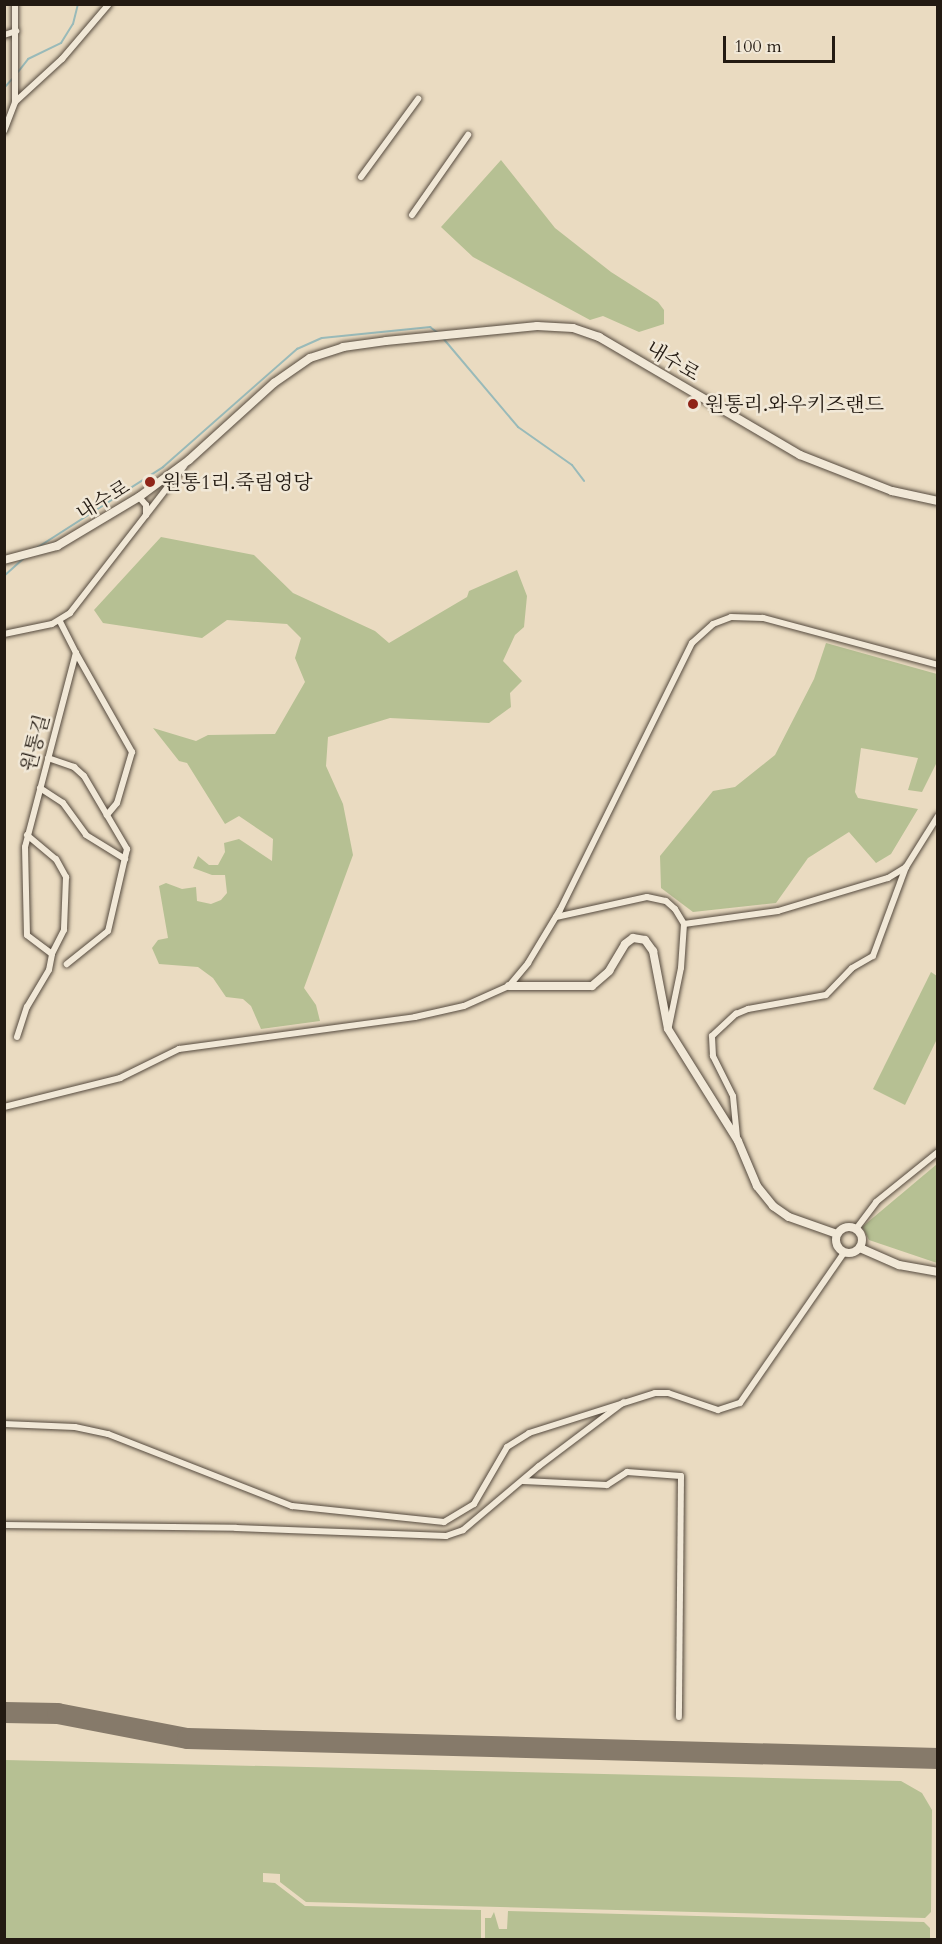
<!DOCTYPE html>
<meta charset="utf-8">
<style>
body{margin:0}
#map{position:relative;width:942px;height:1944px;overflow:hidden;background:#eadbc1;font-family:Cardo,"Noto Serif KR",serif}
div>[style]{position:absolute}
.green>*{inset:0;background:#b6c093}
.stream>*{height:2px;margin:-1px;padding:0 1px;transform-origin:1px;border-radius:1px;background:#99bab9}
.taxiway>*{height:21px;margin:-10.5px;padding:0 10.5px;transform-origin:10.5px;border-radius:10.5px;background:#867a6a}
.roads{filter:drop-shadow(0 0 2px #554a3e) drop-shadow(0 0 2px #554a3e)}
.street>*{height:6px;margin:-3px;padding:0 3px;transform-origin:3px;border-radius:3px;background:#f1e8d7}
.secondary>*{height:8px;margin:-4px;padding:0 4px;transform-origin:4px;border-radius:4px;background:#f1e8d7}
.secondary>.ring{margin:-4px;padding:0;box-sizing:content-box;background:none;border:8px solid #f1e8d7;border-radius:50%}
.dots>*{width:16px;height:16px;translate:-50% -50%;box-sizing:border-box;border:3px solid #f1e8d7;border-radius:50%}
span{translate:-50% -50%;white-space:nowrap;text-align:center;line-height:1.15;-webkit-text-stroke:5px #f1e8d7;paint-order:stroke}
.street-label{font-size:20px;color:#231a12}
.poi-label{font-size:20px;color:#231a12}
.left{translate:0 -50%;text-align:left}
.frame{position:absolute;inset:0;border:6px solid #231a12;pointer-events:none}
.scale{position:absolute;left:723px;top:36px;width:112px;height:27px;box-sizing:border-box;border:3px solid #231a12;border-top:0;padding-left:8px;font-size:18px;line-height:21px;white-space:nowrap;color:#231a12;-webkit-text-stroke:4px #f1e8d7;paint-order:stroke}
</style>
<div id="map">
<div class="green">
<i style="clip-path:polygon(501px 160px,555px 228px,611px 272px,658px 302px,664px 310px,664px 324px,639px 332px,603px 316px,590px 320px,473px 257px,441px 227px)"></i>
<i style="clip-path:polygon(161px 537px,254px 555px,293px 593px,375px 631px,389px 643px,467px 597px,469px 591px,517px 570px,527px 596px,524px 627px,515px 635px,503px 661px,522px 681px,510px 693px,511px 707px,489px 723px,390px 718px,328px 737px,326px 766px,343px 804px,353px 855px,304px 988px,316px 1005px,320px 1021px,261px 1029px,251px 1006px,243px 999px,226px 997px,213px 978px,198px 967px,159px 964px,152px 948px,158px 940px,168px 938px,159px 886px,166px 883px,182px 889px,196px 887px,197px 901px,211px 904px,221px 900px,227px 893px,225px 875px,212px 875px,193px 868px,198px 856px,209px 865px,218px 865px,225px 852px,224px 843px,239px 839px,272px 861px,273px 839px,239px 816px,225px 824px,187px 763px,179px 761px,153px 728px,196px 741px,208px 735px,275px 734px,305px 682px,295px 658px,301px 638px,287px 624px,227px 620px,202px 638px,103px 623px,94px 610px)"></i>
<i style="clip-path:polygon(826px 643px,937px 674px,937px 762px,922px 792px,908px 790px,918px 758px,861px 748px,855px 792px,858px 798px,918px 809px,891px 854px,876px 863px,849px 832px,808px 858px,776px 903px,693px 912px,661px 888px,660px 856px,713px 791px,735px 787px,775px 755px,814px 679px)"></i>
<i style="clip-path:polygon(931px 972px,937px 976px,937px 1039px,905px 1105px,873px 1089px)"></i>
<i style="clip-path:polygon(937px 1164px,937px 1263px,869px 1240px,862px 1227px)"></i>
<i style="clip-path:polygon(5px 1760px,901px 1781px,922px 1793px,932px 1810px,931px 1912px,925px 1918px,306px 1902px,280px 1882px,280px 1874px,263px 1873px,263px 1882px,275px 1883px,305px 1906px,481px 1910px,481px 1939px,5px 1939px)"></i>
<i style="clip-path:polygon(508px 1911px,924px 1922px,930px 1928px,930px 1940px,485px 1939px,485px 1918px,491px 1918px,494px 1912px,499px 1929px,507px 1929px)"></i>
</div>
<div class="stream">
<i style="left:18px;top:72px;width:16px;rotate:-52deg"></i>
<i style="left:28px;top:59px;width:37px;rotate:-26deg"></i>
<i style="left:61px;top:43px;width:22px;rotate:-58deg"></i>
<i style="left:73px;top:24px;width:21px;rotate:-76deg"></i>
<i style="left:4px;top:88px;width:12px;rotate:-48deg"></i>
<i style="left:442px;top:337px;width:118px;rotate:49.8deg"></i>
<i style="left:518px;top:427px;width:66px;rotate:35.1deg"></i>
<i style="left:572px;top:465px;width:20px;rotate:53deg"></i>
<i style="left:35px;top:549px;width:152px;rotate:-32.6deg"></i>
<i style="left:163px;top:467px;width:179px;rotate:-41.4deg"></i>
<i style="left:297px;top:349px;width:27px;rotate:-24deg"></i>
<i style="left:322px;top:338px;width:109px;rotate:-5.8deg"></i>
<i style="left:430px;top:327px;width:10px;rotate:37deg"></i>
<i style="left:4px;top:576px;width:27px;rotate:-42deg"></i>
</div>
<div class="taxiway">
<i style="left:4px;top:1712px;width:53px;rotate:1.1deg"></i>
<i style="left:57px;top:1713px;width:132px;rotate:10.9deg"></i>
<i style="left:187px;top:1738px;width:751px;rotate:1.53deg"></i>
</div>
<div class="roads">
<div class="street">
<i style="left:4px;top:35px;width:13px;rotate:-18deg"></i>
<i style="left:15px;top:102px;width:64px;rotate:-42.5deg"></i>
<i style="left:62px;top:59px;width:72px;rotate:-49.5deg"></i>
<i style="left:4px;top:131px;width:31px;rotate:-69deg"></i>
<i style="left:15px;top:102px;width:98px;rotate:-90deg"></i>
<i style="left:361px;top:177px;width:97px;rotate:-53.8deg"></i>
<i style="left:412px;top:215px;width:98px;rotate:-55deg"></i>
<i style="left:146px;top:515px;width:62px;rotate:-52.2deg"></i>
<i style="left:4px;top:634px;width:49px;rotate:-11.8deg"></i>
<i style="left:52px;top:624px;width:21px;rotate:-31deg"></i>
<i style="left:70px;top:613px;width:124px;rotate:-52.2deg"></i>
<i style="left:146px;top:515px;width:10px;rotate:-90deg"></i>
<i style="left:146px;top:505px;width:11px;rotate:-131deg"></i>
<i style="left:76px;top:653px;width:114px;rotate:60.5deg"></i>
<i style="left:132px;top:752px;width:53px;rotate:106.4deg"></i>
<i style="left:117px;top:803px;width:16px;rotate:130deg"></i>
<i style="left:48px;top:758px;width:28px;rotate:19deg"></i>
<i style="left:74px;top:767px;width:13px;rotate:42deg"></i>
<i style="left:84px;top:776px;width:85px;rotate:59.5deg"></i>
<i style="left:127px;top:849px;width:84px;rotate:103deg"></i>
<i style="left:108px;top:931px;width:53px;rotate:141.2deg"></i>
<i style="left:40px;top:788px;width:27px;rotate:33deg"></i>
<i style="left:63px;top:803px;width:39px;rotate:54deg"></i>
<i style="left:86px;top:835px;width:46px;rotate:31.6deg"></i>
<i style="left:27px;top:835px;width:38px;rotate:40deg"></i>
<i style="left:56px;top:859px;width:21px;rotate:61deg"></i>
<i style="left:66px;top:877px;width:53px;rotate:92.2deg"></i>
<i style="left:64px;top:930px;width:27px;rotate:117deg"></i>
<i style="left:556px;top:917px;width:93px;rotate:-12.4deg"></i>
<i style="left:647px;top:897px;width:19px;rotate:12deg"></i>
<i style="left:666px;top:901px;width:12px;rotate:42deg"></i>
<i style="left:675px;top:909px;width:17px;rotate:59deg"></i>
<i style="left:684px;top:924px;width:44px;rotate:93.9deg"></i>
<i style="left:681px;top:968px;width:59px;rotate:101.7deg"></i>
<i style="left:684px;top:924px;width:95px;rotate:-7.9deg"></i>
<i style="left:778px;top:911px;width:115px;rotate:-16.7deg"></i>
<i style="left:888px;top:878px;width:21px;rotate:-31deg"></i>
<i style="left:906px;top:867px;width:60px;rotate:-57.9deg"></i>
<i style="left:17px;top:1037px;width:32px;rotate:-72deg"></i>
<i style="left:27px;top:1007px;width:43px;rotate:-59.3deg"></i>
<i style="left:49px;top:970px;width:16px;rotate:-79deg"></i>
<i style="left:52px;top:954px;width:31px;rotate:-143deg"></i>
<i style="left:27px;top:935px;width:88px;rotate:-91.3deg"></i>
<i style="left:25px;top:847px;width:201px;rotate:-75.3deg"></i>
<i style="left:76px;top:653px;width:36px;rotate:-117deg"></i>
<i style="left:4px;top:1107px;width:120px;rotate:-14deg"></i>
<i style="left:120px;top:1078px;width:66px;rotate:-26.2deg"></i>
<i style="left:179px;top:1049px;width:238px;rotate:-7.7deg"></i>
<i style="left:415px;top:1017px;width:50px;rotate:-12.7deg"></i>
<i style="left:464px;top:1006px;width:49px;rotate:-24deg"></i>
<i style="left:509px;top:986px;width:30px;rotate:-50deg"></i>
<i style="left:528px;top:963px;width:62px;rotate:-58.9deg"></i>
<i style="left:560px;top:910px;width:298px;rotate:-63.7deg"></i>
<i style="left:692px;top:643px;width:28px;rotate:-42deg"></i>
<i style="left:713px;top:624px;width:19px;rotate:-21deg"></i>
<i style="left:731px;top:617px;width:32px;rotate:2deg"></i>
<i style="left:763px;top:618px;width:181px;rotate:15deg"></i>
<i style="left:737px;top:1137px;width:41px;rotate:-95.6deg"></i>
<i style="left:733px;top:1096px;width:45px;rotate:-116.6deg"></i>
<i style="left:713px;top:1056px;width:20px;rotate:-93deg"></i>
<i style="left:712px;top:1036px;width:33px;rotate:-43deg"></i>
<i style="left:736px;top:1014px;width:13px;rotate:-23deg"></i>
<i style="left:748px;top:1009px;width:79px;rotate:-10.2deg"></i>
<i style="left:826px;top:995px;width:37px;rotate:-46deg"></i>
<i style="left:852px;top:968px;width:24px;rotate:-30deg"></i>
<i style="left:873px;top:956px;width:95px;rotate:-69.7deg"></i>
<i style="left:856px;top:1229px;width:34px;rotate:-53deg"></i>
<i style="left:876px;top:1202px;width:80px;rotate:-38.9deg"></i>
<i style="left:4px;top:1424px;width:71px;rotate:2.4deg"></i>
<i style="left:75px;top:1427px;width:34px;rotate:12deg"></i>
<i style="left:108px;top:1434px;width:198px;rotate:21.4deg"></i>
<i style="left:292px;top:1506px;width:153px;rotate:6deg"></i>
<i style="left:444px;top:1522px;width:35px;rotate:-31deg"></i>
<i style="left:474px;top:1504px;width:66px;rotate:-59.9deg"></i>
<i style="left:507px;top:1447px;width:26px;rotate:-32deg"></i>
<i style="left:529px;top:1433px;width:132px;rotate:-17.6deg"></i>
<i style="left:655px;top:1393px;width:13px"></i>
<i style="left:668px;top:1393px;width:53px;rotate:18.8deg"></i>
<i style="left:718px;top:1410px;width:23px;rotate:-18deg"></i>
<i style="left:740px;top:1403px;width:183px;rotate:-55.3deg"></i>
<i style="left:523px;top:1481px;width:84px;rotate:2.7deg"></i>
<i style="left:607px;top:1485px;width:24px;rotate:-33deg"></i>
<i style="left:627px;top:1472px;width:54px;rotate:4.2deg"></i>
<i style="left:681px;top:1476px;width:241px;rotate:90.5deg"></i>
<i style="left:4px;top:1525px;width:232px;rotate:0.7deg"></i>
<i style="left:236px;top:1528px;width:210px;rotate:2.2deg"></i>
<i style="left:446px;top:1536px;width:18px;rotate:-19deg"></i>
<i style="left:463px;top:1530px;width:99px;rotate:-40.1deg"></i>
<i style="left:539px;top:1466px;width:106px;rotate:-37deg"></i>
</div>
<div class="secondary">
<i style="left:4px;top:560px;width:55px;rotate:-14.8deg"></i>
<i style="left:57px;top:546px;width:96px;rotate:-30.9deg"></i>
<i style="left:139px;top:497px;width:62px;rotate:-36.5deg"></i>
<i style="left:189px;top:460px;width:115px;rotate:-42.2deg"></i>
<i style="left:274px;top:383px;width:44px;rotate:-34.8deg"></i>
<i style="left:310px;top:358px;width:35px;rotate:-18deg"></i>
<i style="left:343px;top:347px;width:43px;rotate:-7.9deg"></i>
<i style="left:386px;top:341px;width:152px;rotate:-5.7deg"></i>
<i style="left:537px;top:326px;width:36px;rotate:3deg"></i>
<i style="left:573px;top:328px;width:28px;rotate:19deg"></i>
<i style="left:599px;top:337px;width:233px;rotate:30.4deg"></i>
<i style="left:800px;top:455px;width:99px;rotate:21.4deg"></i>
<i style="left:892px;top:491px;width:47px;rotate:12.3deg"></i>
<i style="left:509px;top:986px;width:83px"></i>
<i style="left:592px;top:986px;width:23px;rotate:-41deg"></i>
<i style="left:609px;top:971px;width:31px;rotate:-59deg"></i>
<i style="left:625px;top:944px;width:10px;rotate:-37deg"></i>
<i style="left:633px;top:938px;width:12px;rotate:9deg"></i>
<i style="left:645px;top:940px;width:14px;rotate:54deg"></i>
<i style="left:653px;top:951px;width:79px;rotate:79.1deg"></i>
<i style="left:668px;top:1029px;width:132px;rotate:58deg"></i>
<i style="left:738px;top:1141px;width:49px;rotate:67.1deg"></i>
<i style="left:757px;top:1186px;width:26px;rotate:51deg"></i>
<i style="left:773px;top:1206px;width:19px;rotate:35deg"></i>
<i style="left:789px;top:1217px;width:51px;rotate:19.5deg"></i>
<i class="ring" style="left:836px;top:1227px;width:18px;height:18px"></i>
<i style="left:860px;top:1248px;width:43px;rotate:23.6deg"></i>
<i style="left:899px;top:1265px;width:40px;rotate:10deg"></i>
</div>
</div>
<div class="dots">
<i style="left:693px;top:404px;background:#8f2418"></i>
<i style="left:150px;top:482px;background:#8f2418"></i>
</div>
<div class="street-label">
<span style="left:673px;top:361px;rotate:31deg">내수로</span>
<span style="left:103px;top:500px;rotate:-32deg">내수로</span>
<span style="left:35px;top:743px;rotate:-75deg">원통길</span>
</div>
<div class="poi-label">
<span class="left" style="left:705px;top:404px">원통리.와우키즈랜드</span>
<span class="left" style="left:162px;top:482px">원통1리.죽림영당</span>
</div>
<div class="frame"></div>
<div class="scale">100 m</div>
</div>
